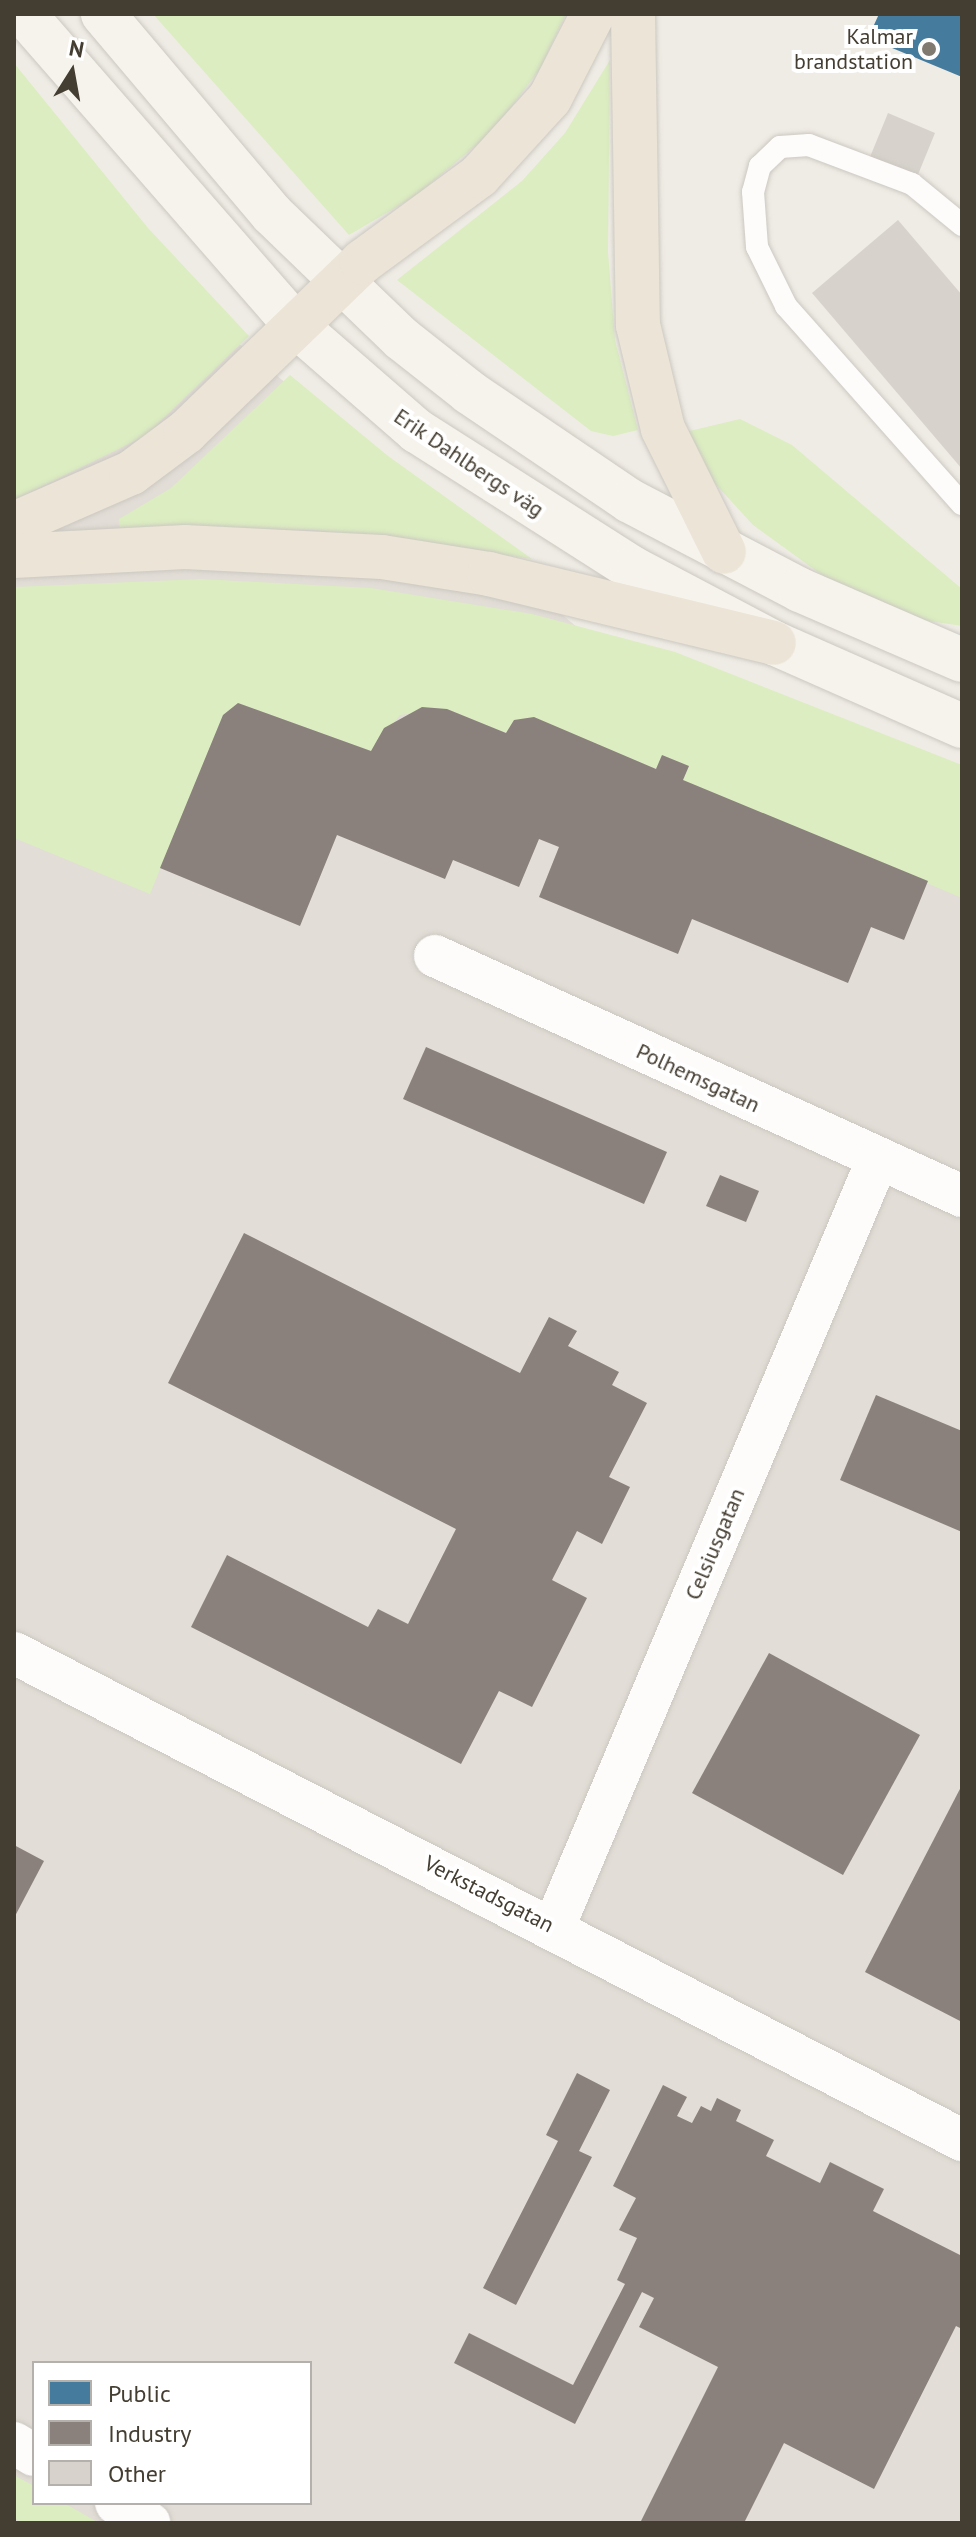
<!DOCTYPE html>
<meta charset="utf-8">
<style>
body{margin:0}
#map{position:relative;width:976px;height:2537px;overflow:hidden;background:#efece5;font-family:"PT Sans",sans-serif}
div>[style]{position:absolute}
.industrial>*{inset:0;background:#e2ddd6}
.green>*{inset:0;background:#dcedc1}
.public>*{inset:0;background:#457b9d}
.industry>*{inset:0;background:#8a817c}
.building>*{inset:0;background:#d7d3cc}
.roads{filter:drop-shadow(0 0 2px #cbc8c1) drop-shadow(0 0 2px #cbc8c1)}
.lane>*{height:22px;margin:-11px;padding:0 11px;transform-origin:11px;border-radius:11px;background:#fdfcfb}
.street>*{height:42px;margin:-21px;padding:0 21px;transform-origin:21px;border-radius:21px;background:#fdfcfb}
.secondary>*{height:44px;margin:-22px;padding:0 22px;transform-origin:22px;border-radius:22px;background:#f6f3ec}
.highway>*{height:44px;margin:-22px;padding:0 22px;transform-origin:22px;border-radius:22px;background:#ebe4d7}
.dots>*{width:22px;height:22px;translate:-50% -50%;box-sizing:border-box;border:4px solid #fff;border-radius:50%}
span{translate:-50% -50%;white-space:nowrap;text-align:center;line-height:1.15;-webkit-text-stroke:8px #fff;paint-order:stroke}
.poi-label{font-size:22px;color:#443d31}
.right{translate:-100% -50%;text-align:right}
.street-label{font-size:22px;color:#443d31}
.frame{position:absolute;inset:0;border:16px solid #443d31;pointer-events:none}
.legend{position:absolute;left:32px;top:2361px;width:280px;height:144px;box-sizing:border-box;background:#fff;border:2px solid #b4b1ad;margin:0;padding:10px 14px;list-style:none;font-size:24px;color:#443d31}
.legend li{display:flex;align-items:center;gap:16px;height:40px}
.legend b{width:40px;border:2px solid #b4b1ad}
.north{position:absolute;left:32px;top:32px;width:80px;height:80px;-webkit-text-stroke:6px #fff;paint-order:stroke;rotate:11deg;font-size:22px;font-weight:700;line-height:32px;text-align:center;color:#443d31}
.north::after{content:'';display:block;margin:auto;width:28px;height:36px;background:#443d31;clip-path:polygon(50% 0,100% 100%,50% 72%,0 100%)}
</style>
<div id="map">
<div class="industrial">
<i style="clip-path:polygon(evenodd,14px 93px,176px 291px,609px 654px,962px 806px,962px 2523px,14px 2523px,14px 93px,34px 2363px,310px 2363px,310px 2503px,34px 2503px,34px 2363px)"></i>
</div>
<div class="green">
<i style="clip-path:polygon(153px 14px,566px 14px,540px 69px,493px 131px,417px 195px,349px 235px)"></i>
<i style="clip-path:polygon(610px 60px,608px 252px,615px 340px,638px 430px,613px 436px,591px 431px,397px 280px,522px 181px,565px 133px)"></i>
<i style="clip-path:polygon(14px 63px,148px 228px,249px 336px,145px 436px,14px 500px)"></i>
<i style="clip-path:polygon(290px 375px,388px 456px,532px 559px,316px 530px,120px 529px,119px 519px,171px 488px)"></i>
<i style="clip-path:polygon(740px 419px,792px 445px,962px 589px,962px 626px,923px 620px,826px 578px,753px 525px,698px 465px,681px 433px)"></i>
<i style="clip-path:polygon(201px 579px,371px 588px,532px 614px,675px 652px,962px 765px,962px 898px,683px 780px,689px 766px,662px 755px,656px 769px,534px 718px,514px 720px,506px 733px,447px 709px,400px 715px,371px 751px,238px 703px,223px 715px,150px 894px,14px 838px,14px 587px)"></i>
<i style="clip-path:polygon(14px 2475px,34px 2486px,34px 2503px,64px 2503px,99px 2523px,23px 2523px,14px 2518px)"></i>
</div>
<div class="public">
<i style="clip-path:polygon(879px 14px,962px 14px,962px 77px,868px 38px)"></i>
</div>
<div class="industry">
<i style="clip-path:polygon(238px 703px,371px 751px,384px 728px,422px 707px,447px 709px,506px 733px,514px 720px,534px 717px,656px 769px,662px 755px,689px 766px,683px 780px,928px 881px,904px 940px,871px 927px,848px 983px,692px 919px,678px 954px,539px 897px,559px 847px,539px 839px,519px 887px,453px 860px,445px 879px,337px 835px,300px 926px,160px 868px,223px 715px)"></i>
<i style="clip-path:polygon(426px 1047px,667px 1152px,644px 1204px,403px 1099px)"></i>
<i style="clip-path:polygon(720px 1175px,759px 1191px,746px 1222px,706px 1206px)"></i>
<i style="clip-path:polygon(244px 1233px,520px 1373px,549px 1317px,577px 1331px,568px 1346px,619px 1372px,612px 1385px,647px 1403px,609px 1477px,630px 1487px,602px 1544px,577px 1531px,552px 1580px,587px 1598px,532px 1707px,499px 1691px,461px 1764px,191px 1627px,227px 1555px,368px 1627px,378px 1609px,408px 1624px,456px 1529px,168px 1383px)"></i>
<i style="clip-path:polygon(876px 1395px,962px 1431px,962px 1532px,840px 1480px)"></i>
<i style="clip-path:polygon(769px 1653px,920px 1735px,843px 1875px,692px 1793px)"></i>
<i style="clip-path:polygon(962px 1785px,962px 2022px,865px 1972px)"></i>
<i style="clip-path:polygon(14px 1845px,44px 1861px,14px 1918px)"></i>
<i style="clip-path:polygon(577px 2073px,610px 2090px,579px 2151px,592px 2157px,516px 2305px,483px 2288px,558px 2141px,546px 2135px)"></i>
<i style="clip-path:polygon(663px 2085px,687px 2097px,677px 2116px,692px 2123px,701px 2106px,711px 2111px,717px 2098px,741px 2110px,736px 2121px,774px 2140px,766px 2156px,820px 2183px,830px 2162px,884px 2189px,873px 2211px,962px 2256px,962px 2329px,956px 2326px,874px 2489px,784px 2443px,744px 2523px,640px 2523px,718px 2367px,639px 2327px,654px 2298px,642px 2292px,575px 2424px,454px 2363px,469px 2333px,573px 2385px,625px 2284px,617px 2280px,637px 2238px,619px 2230px,636px 2198px,613px 2186px)"></i>
</div>
<div class="building">
<i style="clip-path:polygon(888px 113px,935px 133px,917px 177px,870px 157px)"></i>
<i style="clip-path:polygon(898px 220px,962px 295px,962px 469px,812px 293px)"></i>
</div>
<div class="roads">
<div class="lane">
<i style="left:962px;top:225px;width:65px;rotate:-140.6deg"></i>
<i style="left:912px;top:184px;width:110px;rotate:-159.3deg"></i>
<i style="left:809px;top:145px;width:29px;rotate:176deg"></i>
<i style="left:780px;top:147px;width:28px;rotate:136deg"></i>
<i style="left:760px;top:166px;width:27px;rotate:105deg"></i>
<i style="left:753px;top:192px;width:55px;rotate:85.8deg"></i>
<i style="left:757px;top:247px;width:66px;rotate:63.8deg"></i>
<i style="left:786px;top:306px;width:265px;rotate:48.4deg"></i>
</div>
<div class="street">
<i style="left:435px;top:956px;width:579px;rotate:24.48deg"></i>
<i style="left:14px;top:1653px;width:1066px;rotate:27.19deg"></i>
<i style="left:554px;top:1927px;width:831px;rotate:-67.14deg"></i>
<i style="left:14px;top:2443px;width:23px;rotate:31deg"></i>
<i style="left:116px;top:2503px;width:39px;rotate:31deg"></i>
</div>
<div class="secondary">
<i style="left:24px;top:14px;width:413px;rotate:48.9deg"></i>
<i style="left:295px;top:325px;width:162px;rotate:41deg"></i>
<i style="left:417px;top:431px;width:255px;rotate:32.5deg"></i>
<i style="left:632px;top:568px;width:161px;rotate:27.8deg"></i>
<i style="left:774px;top:643px;width:206px;rotate:23.8deg"></i>
<i style="left:103px;top:14px;width:262px;rotate:49.8deg"></i>
<i style="left:272px;top:214px;width:180px;rotate:43.9deg"></i>
<i style="left:402px;top:339px;width:85px;rotate:38.3deg"></i>
<i style="left:469px;top:392px;width:194px;rotate:34.1deg"></i>
<i style="left:630px;top:501px;width:192px;rotate:27.6deg"></i>
<i style="left:800px;top:590px;width:176px;rotate:23.4deg"></i>
</div>
<div class="highway">
<i style="left:633px;top:14px;width:311px;rotate:89.1deg"></i>
<i style="left:638px;top:325px;width:107px;rotate:76.5deg"></i>
<i style="left:663px;top:429px;width:137px;rotate:63.6deg"></i>
<i style="left:14px;top:524px;width:128px;rotate:-23.6deg"></i>
<i style="left:131px;top:473px;width:69px;rotate:-36.7deg"></i>
<i style="left:186px;top:432px;width:245px;rotate:-44deg"></i>
<i style="left:362px;top:262px;width:145px;rotate:-36.3deg"></i>
<i style="left:479px;top:176px;width:105px;rotate:-47.7deg"></i>
<i style="left:550px;top:98px;width:94px;rotate:-62.9deg"></i>
<i style="left:14px;top:556px;width:171px;rotate:-3deg"></i>
<i style="left:185px;top:547px;width:197px;rotate:2.9deg"></i>
<i style="left:382px;top:557px;width:108px;rotate:9deg"></i>
<i style="left:489px;top:574px;width:293px;rotate:13.6deg"></i>
</div>
</div>
<div class="dots">
<i style="left:929px;top:49px;background:#807a70"></i>
</div>
<div class="poi-label">
<span class="right" style="left:913px;top:49px">Kalmar<br>brandstation</span>
</div>
<div class="street-label">
<span style="left:469px;top:463px;rotate:34deg">Erik Dahlbergs väg</span>
<span style="left:698px;top:1078px;rotate:25deg">Polhemsgatan</span>
<span style="left:715px;top:1544px;rotate:-67deg">Celsiusgatan</span>
<span style="left:489px;top:1894px;rotate:27deg">Verkstadsgatan</span>
</div>
<div class="frame"></div>
<ul class="legend">
<li><b style="height:22px;background:#457b9d"></b>Public</li>
<li><b style="height:22px;background:#8a817c"></b>Industry</li>
<li><b style="height:22px;background:#d7d3cc"></b>Other</li>
</ul>
<div class="north">N</div>
</div>
